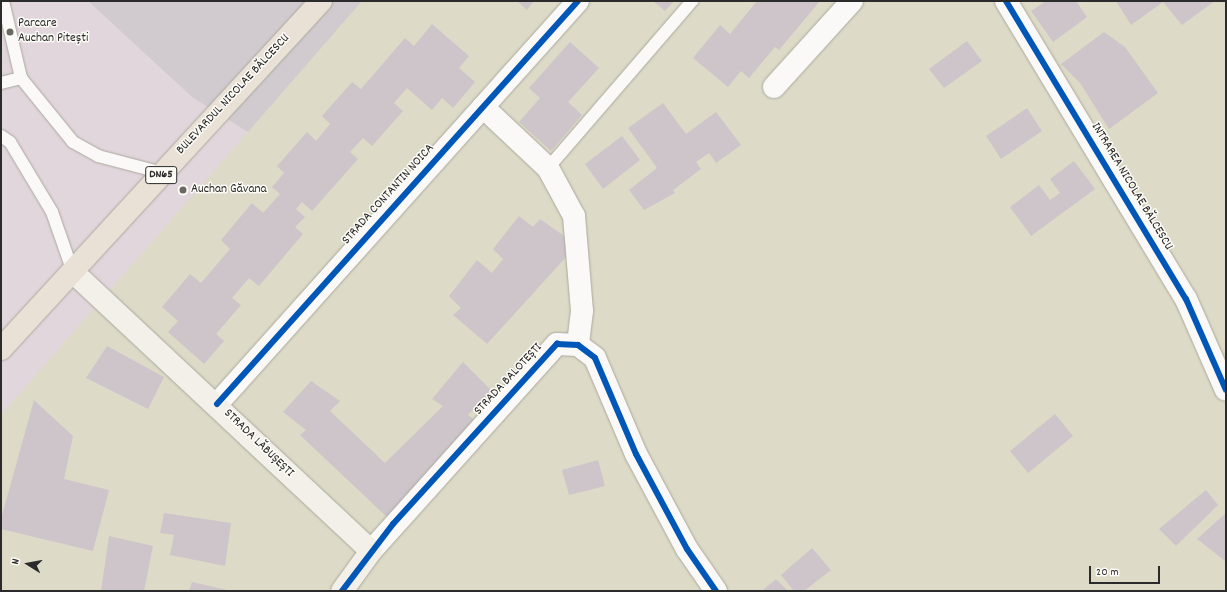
<!DOCTYPE html>
<meta charset="utf-8">
<style>
body{margin:0}
#map{position:relative;width:1227px;height:592px;overflow:hidden;background:#dddac7;font-family:Dekko,sans-serif}
div>[style]{position:absolute}
.built>*{inset:0;background:#e2d6dd}
.industrial>*{inset:0;background:#d1cbd0}
.building>*{inset:0;background:#cdc5ca}
.roads{filter:drop-shadow(0 0 1px #aba99d) drop-shadow(0 0 1px #aba99d)}
.lane>*{height:12px;margin:-6px;padding:0 6px;transform-origin:6px;border-radius:6px;background:#faf9f7}
.street>*{height:22px;margin:-11px;padding:0 11px;transform-origin:11px;border-radius:11px;background:#faf9f7}
.secondary>*{height:22px;margin:-11px;padding:0 11px;transform-origin:11px;border-radius:11px;background:#f3f0e9}
.primary>*{height:22px;margin:-11px;padding:0 11px;transform-origin:11px;border-radius:11px;background:#e9e1d5}
.cycleway>*{height:6px;margin:-3px;padding:0 3px;transform-origin:3px;border-radius:3px;background:#0057b8}
.dots>*{width:11px;height:11px;translate:-50% -50%;box-sizing:border-box;border:2px solid #fdfcf7;border-radius:50%}
span{translate:-50% -50%;white-space:nowrap;text-align:center;line-height:1.15;-webkit-text-stroke:3px #fdfcf7;paint-order:stroke}
.shield-label span{padding:1px 3px;background:#fdfcf7;border:1px solid;border-radius:3px;-webkit-text-stroke-width:0}
.shield-label{font-size:12px;color:#2b2b2b;font-weight:700}
.poi-label{font-size:13px;color:#2b2b2b}
.left{translate:0 -50%;text-align:left}
.street-label{font-size:13px;color:#2b2b2b}
.frame{position:absolute;inset:0;border:2px solid #2b2b2b;pointer-events:none}
.north{position:absolute;left:8px;top:544px;width:40px;height:40px;-webkit-text-stroke:3px #fdfcf7;paint-order:stroke;rotate:281deg;font-size:11px;font-weight:700;line-height:16px;text-align:center;color:#2b2b2b}
.north::after{content:'';display:block;margin:auto;width:14px;height:18px;background:#2b2b2b;clip-path:polygon(50% 0,100% 100%,50% 72%,0 100%)}
.scale{position:absolute;left:1089px;top:566px;width:71px;height:18px;box-sizing:border-box;border:2px solid #2b2b2b;border-top:0;padding-left:5px;font-size:12px;line-height:14px;white-space:nowrap;color:#2b2b2b;-webkit-text-stroke:3px #fdfcf7;paint-order:stroke}
</style>
<div id="map">
<div class="built">
<i style="clip-path:polygon(1px 1px,88px 1px,192px 97px,248px 132px,1px 415px)"></i>
</div>
<div class="industrial">
<i style="clip-path:polygon(88px 1px,362px 1px,248px 132px,192px 97px)"></i>
</div>
<div class="building">
<i style="clip-path:polygon(517px 1px,534px 1px,527px 10px)"></i>
<i style="clip-path:polygon(653px 1px,674px 1px,665px 11px)"></i>
<i style="clip-path:polygon(757px 1px,820px 1px,779px 50px,775px 47px,749px 78px,741px 71px,728px 87px,693px 58px,720px 25px,730px 34px)"></i>
<i style="clip-path:polygon(1046px 1px,1076px 1px,1087px 17px,1053px 42px,1031px 11px)"></i>
<i style="clip-path:polygon(1116px 1px,1215px 1px,1182px 25px,1163px 2px,1131px 25px)"></i>
<i style="clip-path:polygon(432px 24px,469px 56px,459px 68px,475px 82px,453px 108px,442px 98px,432px 110px,407px 88px,394px 103px,403px 111px,372px 146px,363px 138px,350px 152px,358px 159px,312px 211px,302px 202px,296px 209px,305px 217px,295px 227px,303px 234px,259px 286px,249px 278px,232px 298px,241px 305px,216px 334px,224px 341px,204px 364px,168px 332px,178px 321px,162px 307px,190px 274px,201px 283px,230px 249px,221px 240px,252px 203px,263px 213px,280px 194px,272px 187px,284px 173px,277px 166px,307px 132px,316px 141px,330px 124px,322px 116px,352px 82px,361px 89px,405px 38px,414px 46px)"></i>
<i style="clip-path:polygon(1104px 32px,1125px 47px,1158px 93px,1109px 129px,1080px 83px,1061px 64px)"></i>
<i style="clip-path:polygon(967px 41px,982px 61px,944px 88px,929px 69px)"></i>
<i style="clip-path:polygon(570px 42px,599px 68px,568px 102px,582px 115px,551px 151px,519px 122px,540px 98px,529px 88px)"></i>
<i style="clip-path:polygon(663px 103px,686px 134px,716px 112px,741px 145px,716px 163px,709px 153px,696px 162px,701px 169px,673px 190px,675px 193px,644px 210px,629px 190px,657px 168px,628px 128px)"></i>
<i style="clip-path:polygon(1027px 108px,1042px 131px,1001px 159px,986px 136px)"></i>
<i style="clip-path:polygon(622px 136px,640px 160px,603px 189px,585px 164px)"></i>
<i style="clip-path:polygon(1074px 161px,1095px 189px,1031px 236px,1010px 207px,1039px 185px,1050px 200px,1060px 193px,1050px 179px)"></i>
<i style="clip-path:polygon(519px 216px,533px 227px,540px 219px,577px 245px,487px 344px,453px 315px,461px 308px,449px 296px,477px 260px,492px 273px,503px 259px,493px 249px)"></i>
<i style="clip-path:polygon(107px 346px,164px 377px,148px 409px,86px 378px)"></i>
<i style="clip-path:polygon(463px 362px,491px 390px,468px 415px,477px 422px,388px 518px,300px 435px,306px 430px,283px 412px,311px 381px,340px 401px,330px 411px,385px 463px,443px 406px,432px 399px)"></i>
<i style="clip-path:polygon(34px 400px,73px 436px,64px 479px,109px 490px,93px 551px,1px 529px,1px 519px)"></i>
<i style="clip-path:polygon(1055px 414px,1073px 436px,1028px 473px,1010px 451px)"></i>
<i style="clip-path:polygon(598px 460px,605px 486px,569px 495px,562px 470px)"></i>
<i style="clip-path:polygon(1206px 490px,1218px 505px,1176px 546px,1159px 529px)"></i>
<i style="clip-path:polygon(164px 513px,231px 523px,225px 566px,170px 555px,174px 535px,160px 533px)"></i>
<i style="clip-path:polygon(1226px 513px,1226px 559px,1225px 561px,1197px 539px)"></i>
<i style="clip-path:polygon(109px 536px,153px 546px,144px 591px,101px 591px)"></i>
<i style="clip-path:polygon(812px 548px,831px 570px,804px 591px,794px 591px,781px 575px)"></i>
<i style="clip-path:polygon(776px 579px,788px 591px,762px 591px)"></i>
<i style="clip-path:polygon(192px 582px,227px 590px,227px 591px,189px 591px)"></i>
</div>
<div class="roads">
<div class="lane">
<i style="left:3px;top:1px;width:79px;rotate:76.8deg"></i>
<i style="left:21px;top:78px;width:82px;rotate:50.9deg"></i>
<i style="left:73px;top:142px;width:29px;rotate:29deg"></i>
<i style="left:98px;top:156px;width:67px;rotate:14.7deg"></i>
<i style="left:1px;top:83px;width:21px;rotate:-14deg"></i>
<i style="left:1px;top:136px;width:11px;rotate:34deg"></i>
<i style="left:10px;top:142px;width:82px;rotate:59deg"></i>
<i style="left:52px;top:212px;width:64px;rotate:70.7deg"></i>
<i style="left:548px;top:168px;width:221px;rotate:-49.2deg"></i>
</div>
<div class="street">
<i style="left:1006px;top:1px;width:348px;rotate:58.9deg"></i>
<i style="left:1186px;top:299px;width:99px;rotate:66.3deg"></i>
<i style="left:774px;top:87px;width:116px;rotate:-47.8deg"></i>
<i style="left:483px;top:107px;width:89px;rotate:43.2deg"></i>
<i style="left:548px;top:168px;width:55px;rotate:61.6deg"></i>
<i style="left:574px;top:216px;width:95px;rotate:85.2deg"></i>
<i style="left:582px;top:311px;width:34px;rotate:97deg"></i>
<i style="left:217px;top:404px;width:541px;rotate:-48.15deg"></i>
<i style="left:371px;top:551px;width:278px;rotate:-48.1deg"></i>
<i style="left:557px;top:344px;width:21px;rotate:3deg"></i>
<i style="left:578px;top:345px;width:21px;rotate:37deg"></i>
<i style="left:595px;top:358px;width:104px;rotate:66.9deg"></i>
<i style="left:636px;top:454px;width:108px;rotate:61.8deg"></i>
<i style="left:687px;top:549px;width:51px;rotate:55.4deg"></i>
</div>
<div class="secondary">
<i style="left:73px;top:272px;width:408px;rotate:43.1deg"></i>
<i style="left:371px;top:551px;width:49px;rotate:125.9deg"></i>
</div>
<div class="primary">
<i style="left:1px;top:349px;width:473px;rotate:-47.4deg"></i>
</div>
</div>
<div class="cycleway">
<i style="left:1006px;top:1px;width:348px;rotate:58.9deg"></i>
<i style="left:1186px;top:299px;width:99px;rotate:66.3deg"></i>
<i style="left:217px;top:404px;width:541px;rotate:-48.15deg"></i>
<i style="left:342px;top:591px;width:84px;rotate:-52.7deg"></i>
<i style="left:393px;top:524px;width:244px;rotate:-47.7deg"></i>
<i style="left:557px;top:344px;width:21px;rotate:3deg"></i>
<i style="left:578px;top:345px;width:21px;rotate:37deg"></i>
<i style="left:595px;top:358px;width:104px;rotate:66.9deg"></i>
<i style="left:636px;top:454px;width:108px;rotate:61.8deg"></i>
<i style="left:687px;top:549px;width:51px;rotate:55.4deg"></i>
</div>
<div class="dots">
<i style="left:10px;top:32px;background:#696862"></i>
<i style="left:183px;top:190px;background:#696862"></i>
</div>
<div class="shield-label">
<span style="left:161px;top:175px">DN65</span>
</div>
<div class="poi-label">
<span class="left" style="left:18px;top:32px">Parcare<br>Auchan Pitești</span>
<span class="left" style="left:191px;top:190px">Auchan Găvana</span>
</div>
<div class="street-label">
<span style="left:234px;top:95px;rotate:-47deg">BULEVARDUL NICOLAE BĂLCESCU</span>
<span style="left:1131px;top:187px;rotate:59deg">INTRAREA NICOLAE BĂLCESCU</span>
<span style="left:389px;top:195px;rotate:-48deg">STRADA CONTANTIN NOICA</span>
<span style="left:509px;top:380px;rotate:-47deg">STRADA BALOTEȘTI</span>
<span style="left:258px;top:444px;rotate:44deg">STRADA LĂBUȘEȘTI</span>
</div>
<div class="frame"></div>
<div class="north">N</div>
<div class="scale">20 m</div>
</div>
